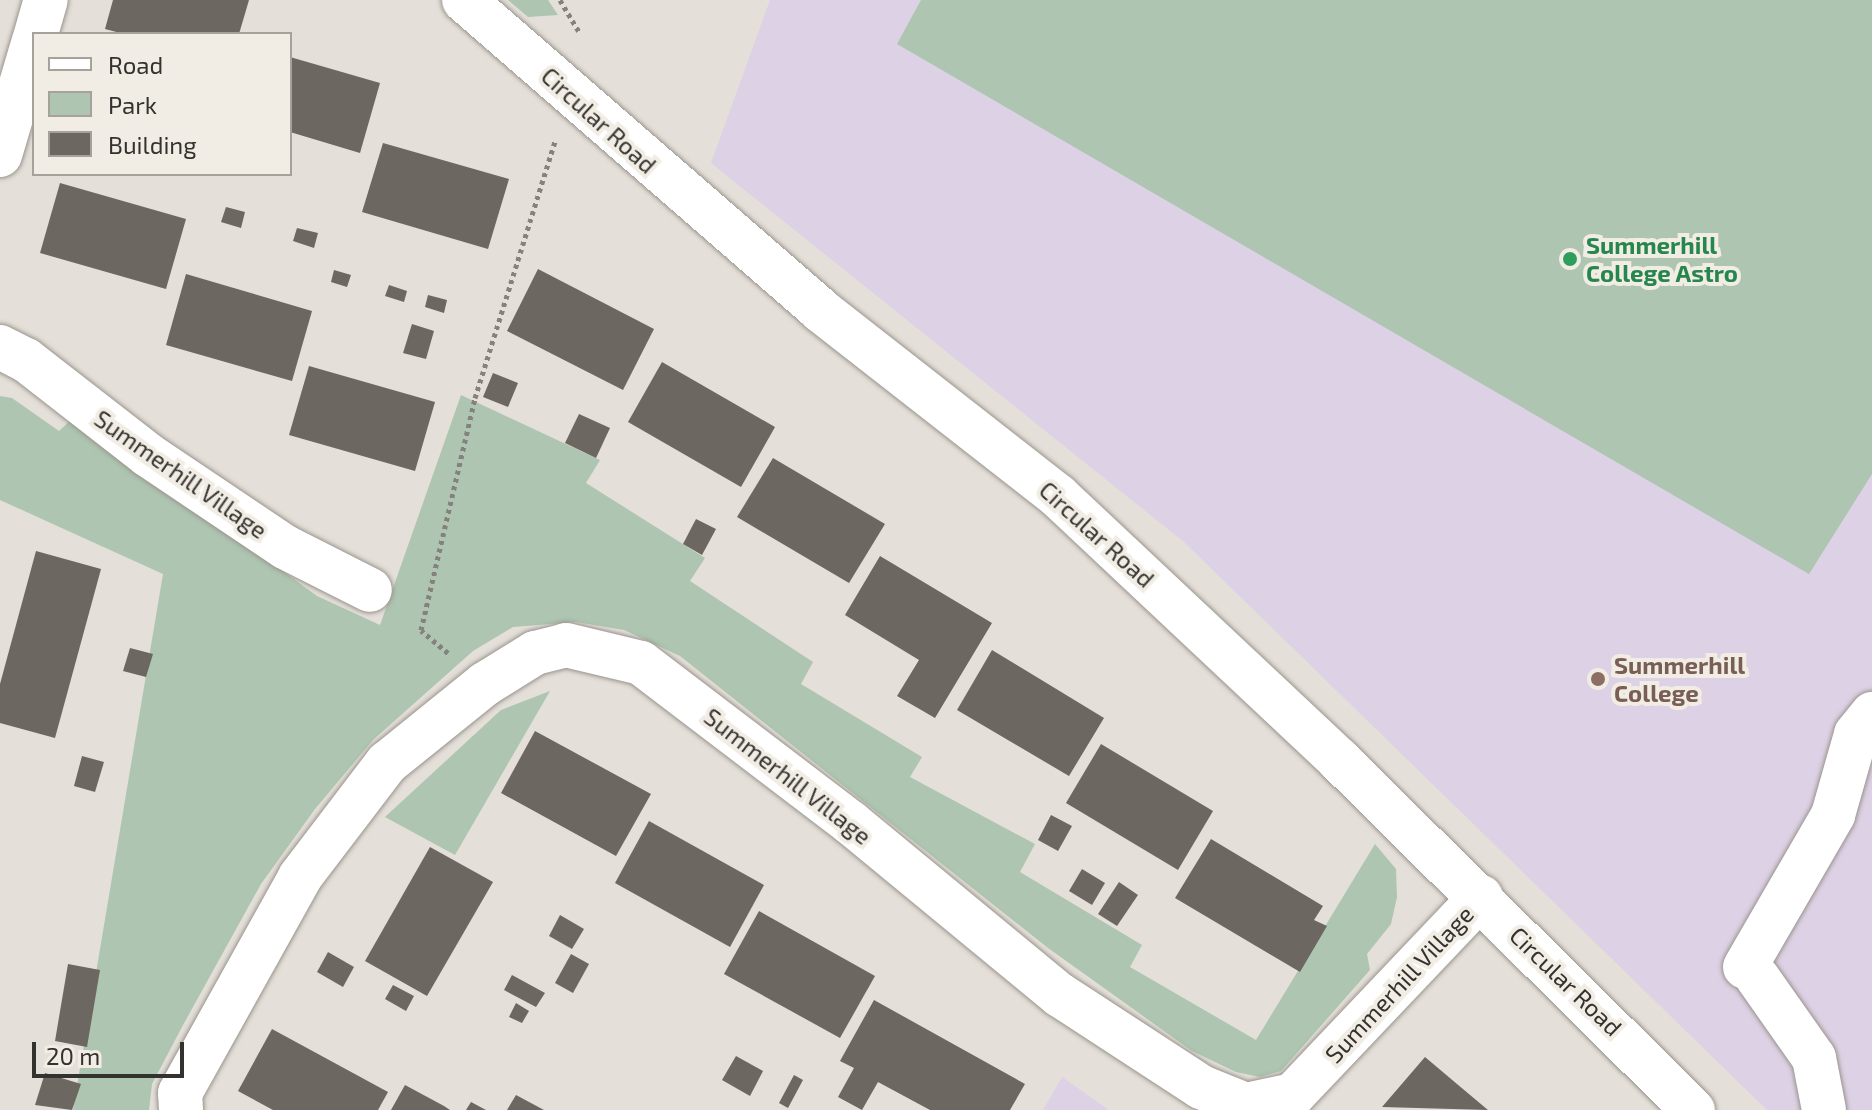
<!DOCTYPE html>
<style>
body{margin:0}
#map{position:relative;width:1872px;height:1110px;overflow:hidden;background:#e4dfd8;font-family:"Exo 2",sans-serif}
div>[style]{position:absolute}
.education>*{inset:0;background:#ddd1e5}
.green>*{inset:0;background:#adc5b1}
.building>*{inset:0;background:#6c6761}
.path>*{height:5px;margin-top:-2.5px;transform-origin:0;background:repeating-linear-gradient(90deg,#85817c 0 4px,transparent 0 8px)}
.roads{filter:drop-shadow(0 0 2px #99948d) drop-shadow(0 0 2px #99948d)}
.minor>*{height:44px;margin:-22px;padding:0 22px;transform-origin:22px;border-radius:22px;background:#fff}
.dots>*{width:22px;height:22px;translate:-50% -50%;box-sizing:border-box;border:4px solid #f1ede5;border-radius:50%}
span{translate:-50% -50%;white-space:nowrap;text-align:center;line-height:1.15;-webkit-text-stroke:8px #f1ede5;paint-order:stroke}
.street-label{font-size:24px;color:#34322f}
.leisure-label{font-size:24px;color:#27864d;font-weight:700}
.left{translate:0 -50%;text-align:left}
.education-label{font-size:24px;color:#785e54;font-weight:700}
.legend{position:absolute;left:32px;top:32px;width:260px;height:144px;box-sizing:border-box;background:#f1ede5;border:2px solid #a5a29c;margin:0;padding:10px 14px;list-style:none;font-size:24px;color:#34322f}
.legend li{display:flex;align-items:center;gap:16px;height:40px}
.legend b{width:40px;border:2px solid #a5a29c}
.scale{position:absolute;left:32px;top:1042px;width:152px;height:36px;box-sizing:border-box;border:4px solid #34322f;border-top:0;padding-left:10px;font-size:24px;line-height:28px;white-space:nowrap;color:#34322f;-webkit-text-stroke:6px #f1ede5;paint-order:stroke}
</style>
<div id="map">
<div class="education">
<i style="clip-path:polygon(770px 0,1872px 0,1872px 1110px,1767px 1110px,1184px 542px,711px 163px)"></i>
<i style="clip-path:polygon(1062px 1077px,1109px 1110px,1043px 1110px)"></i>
</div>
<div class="green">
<i style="clip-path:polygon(508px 0,548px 0,558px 15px,528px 17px)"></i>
<i style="clip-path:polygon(921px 0,1872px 0,1872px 474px,1809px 574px,897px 44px)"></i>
<i style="clip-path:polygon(461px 395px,600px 460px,586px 483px,705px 558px,690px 581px,813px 662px,801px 684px,922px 757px,910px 777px,1035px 844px,1020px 872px,1142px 945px,1130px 967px,1256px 1040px,1375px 844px,1396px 869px,1397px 897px,1391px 924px,1367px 954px,1370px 970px,1281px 1071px,1260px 1077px,1236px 1072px,1192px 1051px,1048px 948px,680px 656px,624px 630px,576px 622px,513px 627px,473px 651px,373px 740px,315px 809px,261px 884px,182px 1027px,152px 1084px,149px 1110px,73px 1110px,163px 574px,0 500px,0 396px,12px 398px,59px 431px,73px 418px,317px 596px,380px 625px)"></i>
<i style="clip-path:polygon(550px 691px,455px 855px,385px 817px,501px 710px)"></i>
</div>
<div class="building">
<i style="clip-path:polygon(113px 0,249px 0,239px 34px,124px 34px,105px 29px)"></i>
<i style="clip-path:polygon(290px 57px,380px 83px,360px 153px,290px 132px)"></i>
<i style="clip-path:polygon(383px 143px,509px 179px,488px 249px,362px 212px)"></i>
<i style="clip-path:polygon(60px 183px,186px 219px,166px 289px,40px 253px)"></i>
<i style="clip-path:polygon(226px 207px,245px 212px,241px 228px,221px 222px)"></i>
<i style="clip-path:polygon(297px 228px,318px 233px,314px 248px,293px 241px)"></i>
<i style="clip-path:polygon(538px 269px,654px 329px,623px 390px,507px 331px)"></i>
<i style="clip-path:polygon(334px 270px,351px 275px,347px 287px,331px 282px)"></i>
<i style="clip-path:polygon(186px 274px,312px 311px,292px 381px,166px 345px)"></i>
<i style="clip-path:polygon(389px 285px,407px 291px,404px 302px,385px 296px)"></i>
<i style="clip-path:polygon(428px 295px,447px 300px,444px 313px,425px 307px)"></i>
<i style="clip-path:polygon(412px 324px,434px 331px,426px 359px,403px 353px)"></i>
<i style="clip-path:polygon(662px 362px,775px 427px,741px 487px,628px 422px)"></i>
<i style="clip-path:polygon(309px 366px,435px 402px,415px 471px,289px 435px)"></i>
<i style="clip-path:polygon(493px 373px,518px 383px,508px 407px,483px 397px)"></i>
<i style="clip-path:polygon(579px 414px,610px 428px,596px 458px,565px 443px)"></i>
<i style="clip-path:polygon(773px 458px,885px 524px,849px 583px,737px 517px)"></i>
<i style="clip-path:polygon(696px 519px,716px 529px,702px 555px,683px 544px)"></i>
<i style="clip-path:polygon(36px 551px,101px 569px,55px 738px,0 723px,0 684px)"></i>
<i style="clip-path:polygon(880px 556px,992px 623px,935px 718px,897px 696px,919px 660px,845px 615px)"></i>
<i style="clip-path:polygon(130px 648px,153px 654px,146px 677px,123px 671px)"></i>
<i style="clip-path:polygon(992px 650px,1104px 718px,1069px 776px,957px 710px)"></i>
<i style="clip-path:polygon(535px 731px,651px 794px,616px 856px,501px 793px)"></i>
<i style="clip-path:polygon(1101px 744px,1213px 811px,1178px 870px,1066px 803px)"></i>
<i style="clip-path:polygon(82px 756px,104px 762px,95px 792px,74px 786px)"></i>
<i style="clip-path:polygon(1051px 815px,1072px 826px,1058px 851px,1038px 840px)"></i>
<i style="clip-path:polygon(649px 821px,764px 885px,730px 947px,615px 883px)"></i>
<i style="clip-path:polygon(1211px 839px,1323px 906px,1314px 920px,1327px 926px,1300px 972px,1175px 898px)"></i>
<i style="clip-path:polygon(430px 847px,493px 882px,427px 996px,365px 961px)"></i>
<i style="clip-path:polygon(1082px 869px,1105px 883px,1092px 905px,1069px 891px)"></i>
<i style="clip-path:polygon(1119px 882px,1138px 895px,1117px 926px,1098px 914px)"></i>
<i style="clip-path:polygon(759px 911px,875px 976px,840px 1038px,724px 974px)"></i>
<i style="clip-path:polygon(560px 915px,584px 929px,572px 949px,549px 936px)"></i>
<i style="clip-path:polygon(328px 952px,354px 967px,343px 987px,317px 972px)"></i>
<i style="clip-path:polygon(571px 954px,589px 964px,573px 993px,555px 983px)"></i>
<i style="clip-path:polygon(68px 964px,100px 970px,87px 1047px,55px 1041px)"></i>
<i style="clip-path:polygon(512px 975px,545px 993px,536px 1007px,504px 990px)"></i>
<i style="clip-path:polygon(393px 985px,414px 996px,406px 1011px,385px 999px)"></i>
<i style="clip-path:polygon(874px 1000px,1025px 1084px,1010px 1110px,930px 1110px,878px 1082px,862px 1110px,838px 1097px,854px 1068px,840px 1061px)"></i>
<i style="clip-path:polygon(516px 1003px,529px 1011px,522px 1023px,509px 1017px)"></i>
<i style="clip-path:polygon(272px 1029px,388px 1092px,378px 1110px,273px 1110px,238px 1091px)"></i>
<i style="clip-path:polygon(736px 1056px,763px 1071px,750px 1096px,722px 1080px)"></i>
<i style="clip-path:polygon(1425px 1057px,1457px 1084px,1488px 1110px,1382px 1107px)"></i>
<i style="clip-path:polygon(45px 1073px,81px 1084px,72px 1110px,35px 1105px)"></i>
<i style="clip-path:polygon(794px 1075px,803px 1080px,788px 1108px,779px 1103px)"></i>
<i style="clip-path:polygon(405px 1085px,444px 1106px,450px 1110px,391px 1110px)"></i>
<i style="clip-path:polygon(516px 1095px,544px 1110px,507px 1110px)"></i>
<i style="clip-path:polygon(471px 1102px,486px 1110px,466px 1110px)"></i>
</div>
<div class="path">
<i style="left:560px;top:0;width:39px;rotate:59deg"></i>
<i style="left:448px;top:653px;width:35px;rotate:-140deg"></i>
<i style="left:421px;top:630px;width:238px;rotate:-76.9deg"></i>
<i style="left:475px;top:398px;width:269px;rotate:-72.7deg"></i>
</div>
<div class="roads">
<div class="minor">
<i style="left:464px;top:0;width:472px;rotate:41deg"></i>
<i style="left:820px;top:310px;width:302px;rotate:38deg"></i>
<i style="left:1058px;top:496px;width:386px;rotate:43.2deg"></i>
<i style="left:1339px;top:760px;width:498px;rotate:44.7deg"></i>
<i style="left:36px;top:34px;width:35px;rotate:-74deg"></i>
<i style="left:0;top:155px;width:120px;rotate:-73.5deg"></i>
<i style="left:0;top:347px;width:29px;rotate:27deg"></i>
<i style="left:26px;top:360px;width:155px;rotate:37.9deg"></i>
<i style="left:148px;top:455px;width:165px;rotate:33.9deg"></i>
<i style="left:285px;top:547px;width:95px;rotate:26.8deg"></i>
<i style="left:1745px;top:967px;width:176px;rotate:-59.9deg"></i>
<i style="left:1833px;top:815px;width:84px;rotate:-74.1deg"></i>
<i style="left:1856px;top:734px;width:26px;rotate:-51deg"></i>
<i style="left:1757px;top:977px;width:99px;rotate:54.9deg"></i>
<i style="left:1814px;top:1058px;width:53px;rotate:79.1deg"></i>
<i style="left:181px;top:1110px;width:17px;rotate:-93deg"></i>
<i style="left:180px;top:1093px;width:247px;rotate:-60.9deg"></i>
<i style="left:300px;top:877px;width:143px;rotate:-52.7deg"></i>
<i style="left:387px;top:763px;width:126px;rotate:-38.9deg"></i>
<i style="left:485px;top:684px;width:59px;rotate:-31.8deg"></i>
<i style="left:535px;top:653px;width:32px;rotate:-14deg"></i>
<i style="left:566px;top:645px;width:77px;rotate:13.5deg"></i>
<i style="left:641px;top:663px;width:264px;rotate:37.3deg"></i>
<i style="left:851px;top:823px;width:271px;rotate:39.5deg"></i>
<i style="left:1060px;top:995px;width:168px;rotate:33.1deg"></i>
<i style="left:1201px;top:1087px;width:48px;rotate:21.8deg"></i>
<i style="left:1246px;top:1105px;width:48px;rotate:-12deg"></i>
<i style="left:1293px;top:1095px;width:273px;rotate:-46.5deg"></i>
</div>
</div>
<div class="dots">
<i style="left:1570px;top:259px;background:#2e9e5b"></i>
<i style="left:1598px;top:679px;background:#8d6e63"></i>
</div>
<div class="street-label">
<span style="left:599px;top:120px;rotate:42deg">Circular Road</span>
<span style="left:181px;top:474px;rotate:35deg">Summerhill Village</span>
<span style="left:1097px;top:534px;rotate:42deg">Circular Road</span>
<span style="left:788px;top:776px;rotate:38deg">Summerhill Village</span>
<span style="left:1566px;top:981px;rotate:44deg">Circular Road</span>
<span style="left:1399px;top:984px;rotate:-47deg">Summerhill Village</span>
</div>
<div class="leisure-label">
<span class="left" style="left:1586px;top:259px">Summerhill<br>College Astro</span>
</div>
<div class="education-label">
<span class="left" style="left:1614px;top:679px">Summerhill<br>College</span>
</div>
<ul class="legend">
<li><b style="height:10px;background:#fff"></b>Road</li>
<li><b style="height:22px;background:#adc5b1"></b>Park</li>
<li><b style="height:22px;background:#6c6761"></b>Building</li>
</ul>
<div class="scale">20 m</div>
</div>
